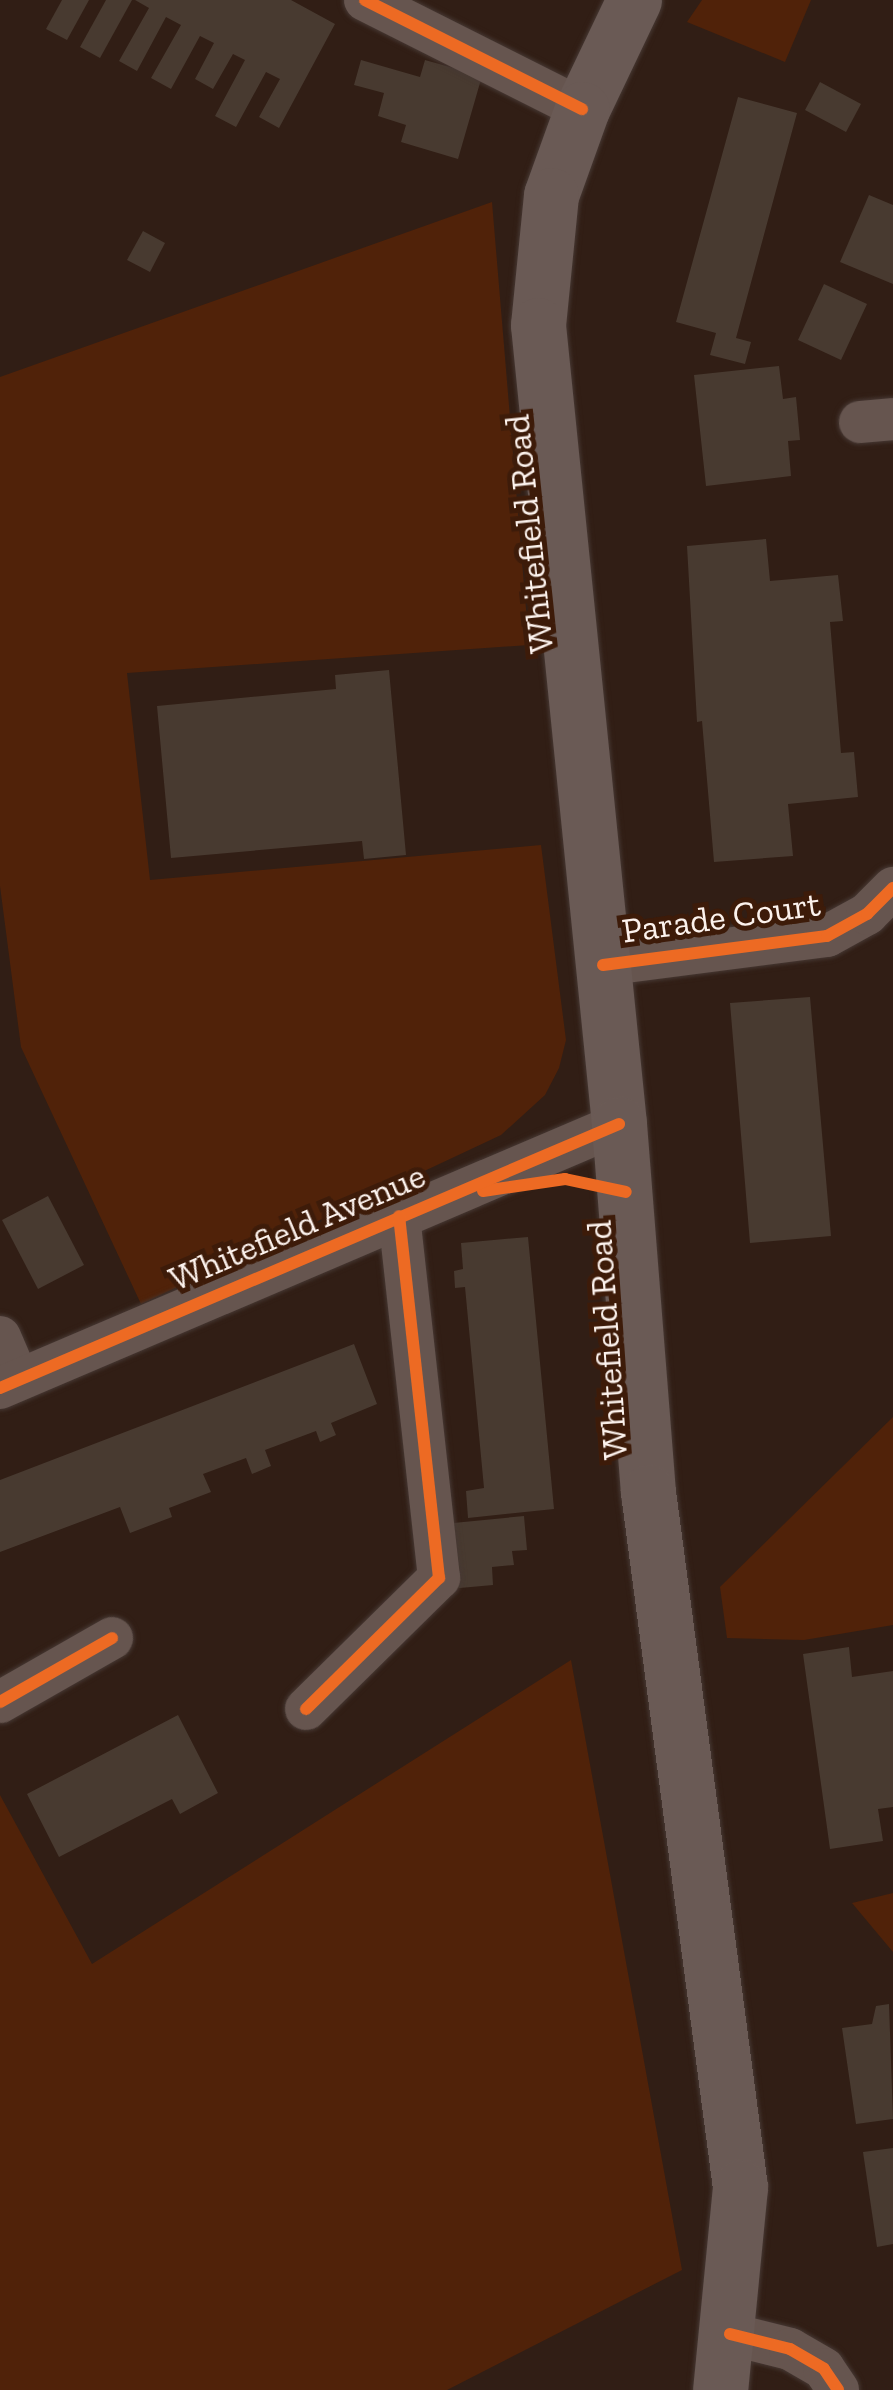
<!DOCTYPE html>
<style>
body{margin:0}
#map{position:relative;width:893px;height:2390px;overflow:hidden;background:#311e15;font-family:"Zilla Slab",serif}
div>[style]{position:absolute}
.green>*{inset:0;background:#502209}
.building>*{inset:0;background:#483a30}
.roads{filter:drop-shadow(0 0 2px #463833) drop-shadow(0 0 2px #463833)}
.minor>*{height:42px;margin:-21px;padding:0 21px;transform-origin:21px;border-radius:21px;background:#66554f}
.secondary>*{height:55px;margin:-27.5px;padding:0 27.5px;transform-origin:27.5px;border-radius:27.5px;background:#6a5a55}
.cycleway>*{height:12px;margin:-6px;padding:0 6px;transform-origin:6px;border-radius:6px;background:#ed6a23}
span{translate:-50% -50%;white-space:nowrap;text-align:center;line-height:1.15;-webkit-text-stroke:10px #3d1b09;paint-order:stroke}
.street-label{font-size:35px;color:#fcf2ed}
</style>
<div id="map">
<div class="green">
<i style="clip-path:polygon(702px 0,811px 0,785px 62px,687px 22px)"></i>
<i style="clip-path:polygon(492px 202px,529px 645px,127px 673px,150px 880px,541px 845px,566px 1040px,559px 1068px,545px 1095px,501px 1135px,141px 1304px,21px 1047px,0 886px,0 377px)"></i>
<i style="clip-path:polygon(893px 1417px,893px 1625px,804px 1640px,727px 1638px,720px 1587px)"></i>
<i style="clip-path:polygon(571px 1660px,682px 2270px,447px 2390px,0 2390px,0 1795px,92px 1964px)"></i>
<i style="clip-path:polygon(893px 1893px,893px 1952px,852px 1903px)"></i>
</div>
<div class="building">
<i style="clip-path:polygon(62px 0,89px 0,67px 40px,46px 29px)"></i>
<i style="clip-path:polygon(106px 0,132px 0,100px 58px,80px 47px)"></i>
<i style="clip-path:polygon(135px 0,291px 0,335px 24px,279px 128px,259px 117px,280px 79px,266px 72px,236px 127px,215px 116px,245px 60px,233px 54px,213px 89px,195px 79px,214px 43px,200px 36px,171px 89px,151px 78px,181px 25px,166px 17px,137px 71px,119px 61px,149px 8px)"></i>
<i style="clip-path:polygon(361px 60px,420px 77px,425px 60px,482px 76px,458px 159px,401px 142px,406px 125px,378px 116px,384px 93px,354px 85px)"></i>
<i style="clip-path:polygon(820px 82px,861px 104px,846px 132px,805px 110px)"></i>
<i style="clip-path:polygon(738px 97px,797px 113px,736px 338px,751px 342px,745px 364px,710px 355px,716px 333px,676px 322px)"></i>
<i style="clip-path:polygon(869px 195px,893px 205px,893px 284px,840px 262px)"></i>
<i style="clip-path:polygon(143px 231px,165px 243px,150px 272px,127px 260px)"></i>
<i style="clip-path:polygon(824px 284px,867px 304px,841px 360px,798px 340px)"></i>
<i style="clip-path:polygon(779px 366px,783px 399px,796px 397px,800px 440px,788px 441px,791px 476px,706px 486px,694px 375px)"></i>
<i style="clip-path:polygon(766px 539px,770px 581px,838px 575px,843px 621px,830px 622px,841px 753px,854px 752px,858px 797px,788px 804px,793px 856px,714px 862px,702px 721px,697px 722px,687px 546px)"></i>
<i style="clip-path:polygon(389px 670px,406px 855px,364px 859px,362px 841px,171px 858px,157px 706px,336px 689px,335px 675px)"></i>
<i style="clip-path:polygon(810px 997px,831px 1236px,750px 1243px,730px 1003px)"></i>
<i style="clip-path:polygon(48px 1196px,84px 1265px,38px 1289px,2px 1220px)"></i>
<i style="clip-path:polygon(528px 1237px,554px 1509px,468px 1518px,466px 1491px,484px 1488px,465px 1287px,455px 1288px,454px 1271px,463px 1269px,461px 1243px)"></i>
<i style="clip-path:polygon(354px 1344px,377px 1404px,331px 1423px,336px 1435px,320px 1442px,316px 1431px,265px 1450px,271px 1466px,252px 1474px,246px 1458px,203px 1474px,211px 1492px,169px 1508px,172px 1517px,130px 1533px,120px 1507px,0 1552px,0 1480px)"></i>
<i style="clip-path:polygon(524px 1516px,527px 1550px,512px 1551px,514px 1565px,492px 1567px,493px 1585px,449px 1589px,443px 1524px)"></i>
<i style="clip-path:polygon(849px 1647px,852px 1677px,893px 1671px,893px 1807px,878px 1809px,883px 1841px,830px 1849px,803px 1654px)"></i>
<i style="clip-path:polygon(178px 1715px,218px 1793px,180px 1814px,172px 1799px,59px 1857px,27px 1794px)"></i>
<i style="clip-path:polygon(889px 2004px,893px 2119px,856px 2124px,842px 2028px,872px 2024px,876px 2006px)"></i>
<i style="clip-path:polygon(893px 2148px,893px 2244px,877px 2247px,863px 2152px)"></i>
</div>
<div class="roads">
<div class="minor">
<i style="left:365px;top:0;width:243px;rotate:26.7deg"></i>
<i style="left:860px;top:422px;width:33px;rotate:-5deg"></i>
<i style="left:603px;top:965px;width:226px;rotate:-7.4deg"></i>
<i style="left:827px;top:936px;width:46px;rotate:-28.8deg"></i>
<i style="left:867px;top:914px;width:37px;rotate:-45deg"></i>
<i style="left:0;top:1337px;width:46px;rotate:66.8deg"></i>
<i style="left:0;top:1388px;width:673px;rotate:-23.1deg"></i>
<i style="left:0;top:1702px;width:129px;rotate:-29.7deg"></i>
<i style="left:306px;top:1709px;width:187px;rotate:-44.6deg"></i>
<i style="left:439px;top:1578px;width:364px;rotate:-96.3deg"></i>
<i style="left:730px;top:2334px;width:62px;rotate:14deg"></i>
<i style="left:790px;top:2349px;width:39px;rotate:30deg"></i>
<i style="left:824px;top:2369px;width:25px;rotate:56deg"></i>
</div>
<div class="secondary">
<i style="left:634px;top:0;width:121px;rotate:115.5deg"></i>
<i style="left:582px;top:109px;width:91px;rotate:109.8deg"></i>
<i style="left:551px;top:195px;width:131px;rotate:95.7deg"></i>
<i style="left:538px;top:325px;width:803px;rotate:84.21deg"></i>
<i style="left:619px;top:1124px;width:369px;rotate:85.5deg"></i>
<i style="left:648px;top:1492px;width:701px;rotate:82.46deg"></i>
<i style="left:740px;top:2187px;width:204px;rotate:95.6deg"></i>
</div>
</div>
<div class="cycleway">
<i style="left:365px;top:0;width:243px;rotate:26.7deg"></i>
<i style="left:603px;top:965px;width:226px;rotate:-7.4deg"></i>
<i style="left:827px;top:936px;width:46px;rotate:-28.8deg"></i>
<i style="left:867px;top:914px;width:37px;rotate:-45deg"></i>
<i style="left:483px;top:1191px;width:83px;rotate:-8.3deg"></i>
<i style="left:565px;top:1179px;width:62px;rotate:12deg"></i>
<i style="left:0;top:1388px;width:673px;rotate:-23.1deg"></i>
<i style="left:0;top:1702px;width:129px;rotate:-29.7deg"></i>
<i style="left:306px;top:1709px;width:187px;rotate:-44.6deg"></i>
<i style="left:439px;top:1578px;width:364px;rotate:-96.3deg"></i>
<i style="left:730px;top:2334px;width:62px;rotate:14deg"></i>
<i style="left:790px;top:2349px;width:39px;rotate:30deg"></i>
<i style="left:824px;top:2369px;width:25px;rotate:56deg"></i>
</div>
<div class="street-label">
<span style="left:529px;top:534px;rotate:-96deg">Whitefield Road</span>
<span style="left:721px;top:917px;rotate:-8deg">Parade Court</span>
<span style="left:297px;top:1227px;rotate:-23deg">Whitefield Avenue</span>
<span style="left:607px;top:1340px;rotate:-94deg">Whitefield Road</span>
</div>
</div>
